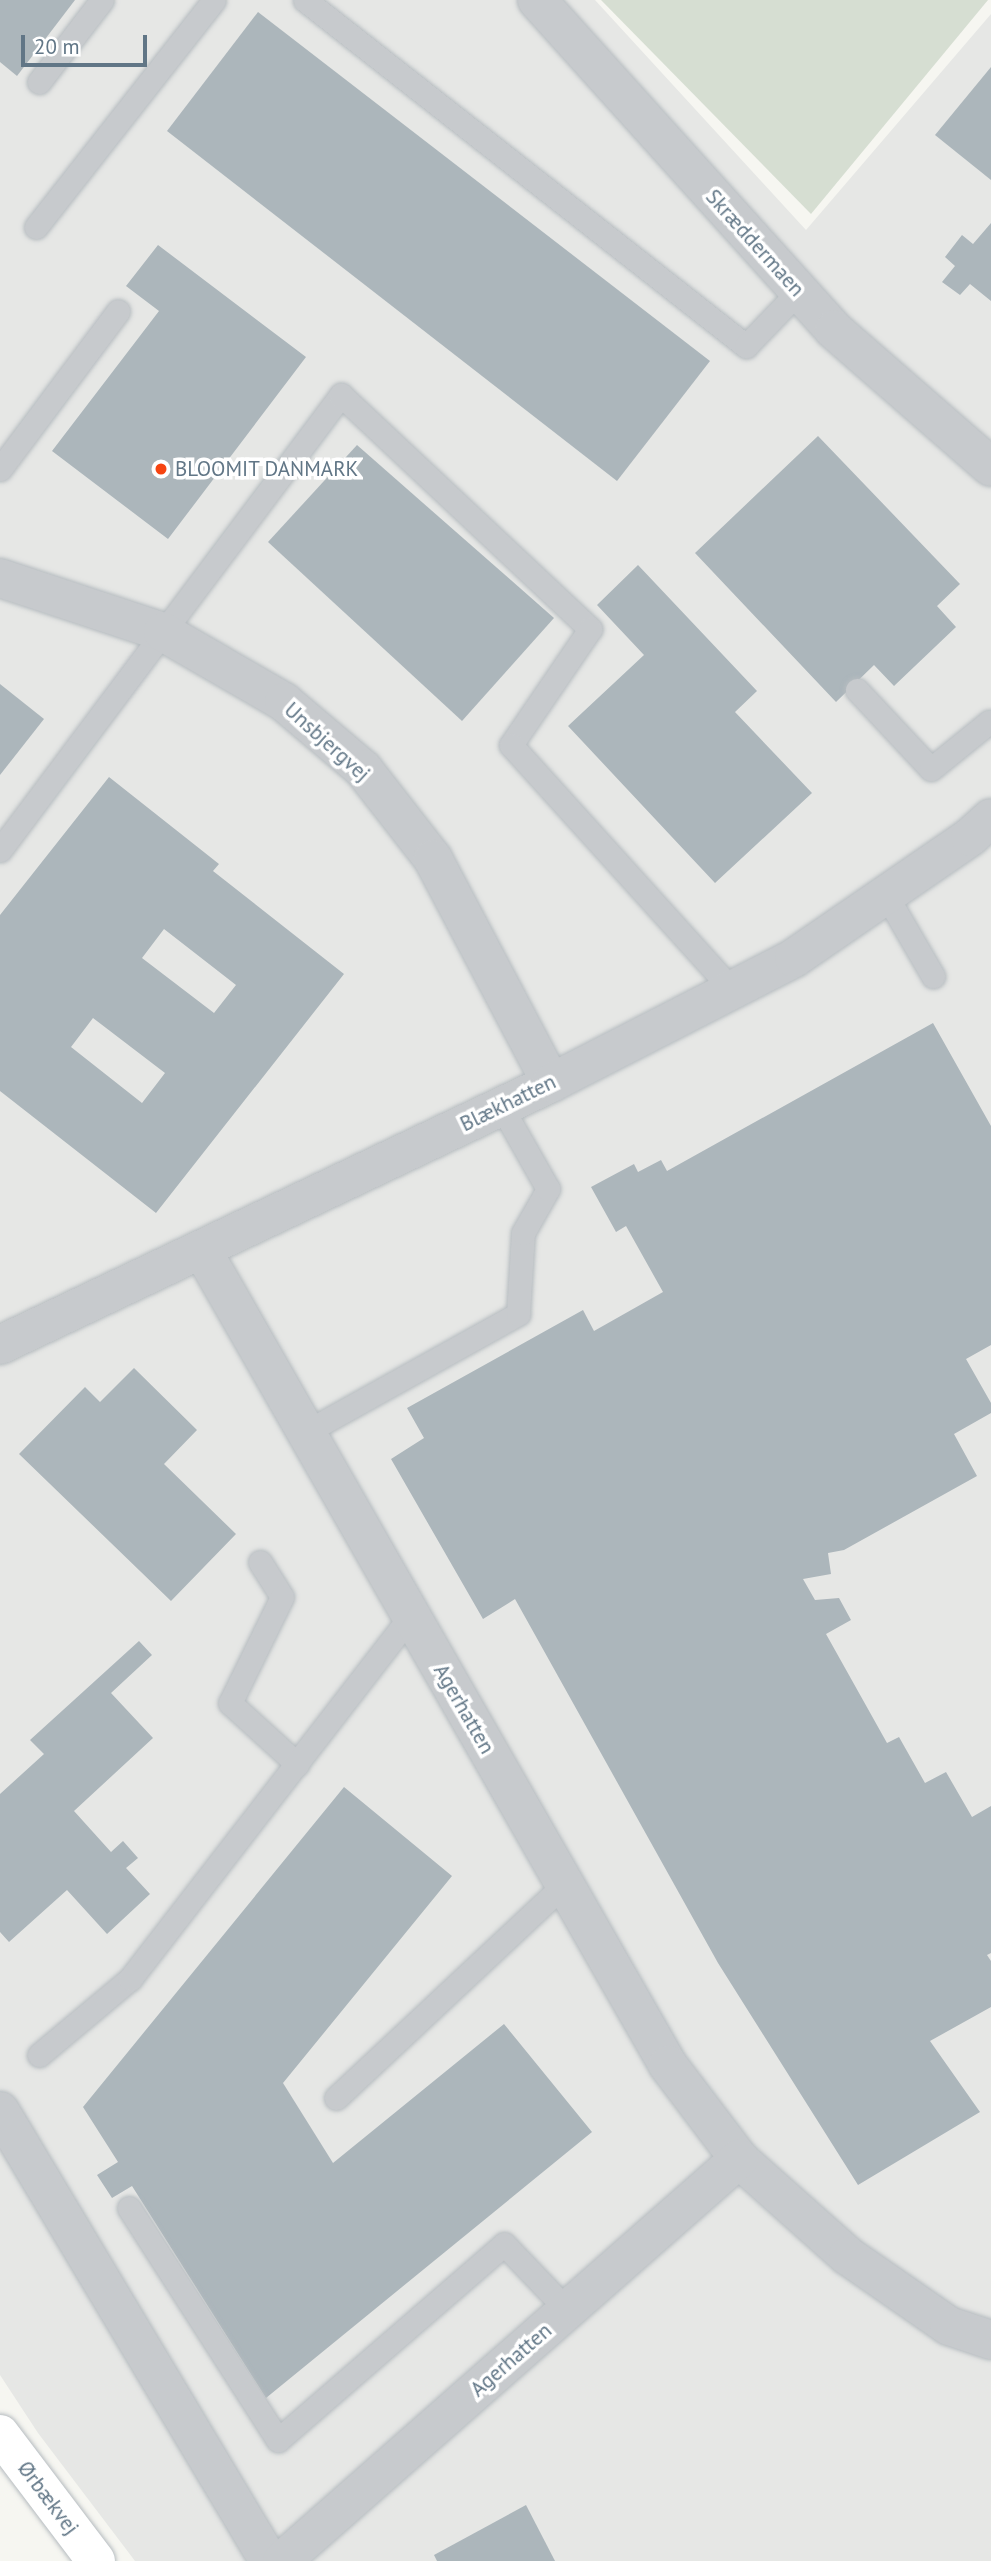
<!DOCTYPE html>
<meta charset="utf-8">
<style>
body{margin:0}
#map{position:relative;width:991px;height:2561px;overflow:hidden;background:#f6f6f1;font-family:"PT Sans",sans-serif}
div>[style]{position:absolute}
.built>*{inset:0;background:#e6e7e5}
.green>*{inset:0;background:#d6ded2}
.building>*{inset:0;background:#acb6bb}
.roads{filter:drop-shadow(0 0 2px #b6bcc0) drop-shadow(0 0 2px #b6bcc0)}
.service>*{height:23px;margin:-11.5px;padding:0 11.5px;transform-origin:11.5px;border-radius:11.5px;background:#c7cacd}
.minor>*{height:38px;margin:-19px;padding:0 19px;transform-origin:19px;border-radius:19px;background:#c7cacd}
.tertiary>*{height:38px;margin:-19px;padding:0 19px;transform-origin:19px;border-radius:19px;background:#c7cacd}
.secondary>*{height:38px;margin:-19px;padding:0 19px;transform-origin:19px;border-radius:19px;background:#fff}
.dots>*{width:19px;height:19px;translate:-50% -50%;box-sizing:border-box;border:4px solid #fff;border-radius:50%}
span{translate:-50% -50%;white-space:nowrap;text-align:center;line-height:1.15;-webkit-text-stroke:7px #fff;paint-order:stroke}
.street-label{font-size:21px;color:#617686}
.poi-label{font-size:21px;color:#617686}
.left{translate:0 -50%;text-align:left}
.scale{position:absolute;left:21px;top:35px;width:126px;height:32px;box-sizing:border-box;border:4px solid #617686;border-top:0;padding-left:9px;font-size:21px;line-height:24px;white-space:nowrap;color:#617686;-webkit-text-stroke:5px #fff;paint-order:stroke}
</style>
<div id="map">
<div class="built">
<i style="clip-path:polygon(0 0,595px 0,806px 230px,991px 14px,991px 2561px,135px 2561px,38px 2433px,0 2375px)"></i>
</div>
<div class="green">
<i style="clip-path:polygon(601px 0,988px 0,811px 214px)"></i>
</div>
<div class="building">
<i style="clip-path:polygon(0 0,75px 0,17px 76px,0 62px)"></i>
<i style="clip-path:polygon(258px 12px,710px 361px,617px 481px,167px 131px)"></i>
<i style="clip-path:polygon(991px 67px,991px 180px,935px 135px)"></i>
<i style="clip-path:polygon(991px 223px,991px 301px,970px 284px,960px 295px,942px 282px,955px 266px,945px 257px,962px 235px,973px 244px)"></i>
<i style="clip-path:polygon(158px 245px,306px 357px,168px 539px,52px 451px,159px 311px,126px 286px)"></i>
<i style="clip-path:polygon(818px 436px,960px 584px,937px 606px,956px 627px,894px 686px,874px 665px,836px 702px,695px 553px)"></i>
<i style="clip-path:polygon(357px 445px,554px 618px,462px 721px,268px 542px)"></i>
<i style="clip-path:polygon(638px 565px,757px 691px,735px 712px,812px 793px,715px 883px,568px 726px,644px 655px,597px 605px)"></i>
<i style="clip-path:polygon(0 684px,44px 719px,0 775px)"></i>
<i style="clip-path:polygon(evenodd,109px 777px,219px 864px,213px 871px,344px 974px,156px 1213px,0 1091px,0 915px,109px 777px,164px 929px,236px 985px,214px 1013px,142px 958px,164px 929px,109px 777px,93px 1018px,165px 1073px,142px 1103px,71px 1047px,93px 1018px)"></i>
<i style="clip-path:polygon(933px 1023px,991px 1126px,991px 1345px,966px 1359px,991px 1403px,991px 1413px,954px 1434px,977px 1476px,844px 1550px,828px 1553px,831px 1574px,803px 1579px,815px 1600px,839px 1598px,851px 1620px,826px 1634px,887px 1743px,899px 1737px,925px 1783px,946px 1772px,972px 1817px,991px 1806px,991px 1953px,987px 1955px,991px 1961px,991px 2007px,930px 2041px,980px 2112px,858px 2185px,718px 1963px,515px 1599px,483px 1619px,391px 1459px,424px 1438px,407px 1408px,583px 1310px,594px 1331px,663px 1292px,626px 1226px,616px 1232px,591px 1187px,634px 1164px,638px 1172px,661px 1160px,667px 1171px)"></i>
<i style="clip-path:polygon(134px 1368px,197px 1430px,164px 1464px,236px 1534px,171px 1601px,19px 1454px,85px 1387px,100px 1402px)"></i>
<i style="clip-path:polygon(139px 1641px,152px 1655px,111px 1693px,153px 1738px,74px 1811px,111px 1852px,123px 1841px,138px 1858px,126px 1868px,150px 1894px,107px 1934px,67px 1890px,9px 1942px,0 1932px,0 1794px,44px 1754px,30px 1740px)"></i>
<i style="clip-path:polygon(344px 1787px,452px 1876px,283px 2083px,333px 2163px,504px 2024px,592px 2132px,266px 2398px,132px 2186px,112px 2198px,97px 2175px,118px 2162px,83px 2107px)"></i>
<i style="clip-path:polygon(526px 2505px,555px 2561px,437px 2561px,434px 2555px)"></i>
</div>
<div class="roads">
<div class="service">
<i style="left:305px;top:0;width:561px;rotate:38.12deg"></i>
<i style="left:746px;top:346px;width:76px;rotate:-46.1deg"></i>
<i style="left:39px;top:82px;width:103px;rotate:-52.5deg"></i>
<i style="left:36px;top:227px;width:288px;rotate:-51.9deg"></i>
<i style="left:0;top:469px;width:197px;rotate:-53.2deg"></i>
<i style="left:857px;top:690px;width:108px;rotate:46.9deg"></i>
<i style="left:931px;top:769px;width:75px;rotate:-39deg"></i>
<i style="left:989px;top:722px;width:3px;rotate:45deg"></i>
<i style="left:0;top:850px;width:569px;rotate:-53.15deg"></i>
<i style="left:341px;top:395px;width:342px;rotate:43.2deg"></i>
<i style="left:590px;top:629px;width:140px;rotate:124.3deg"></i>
<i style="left:511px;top:745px;width:330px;rotate:47.9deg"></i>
<i style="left:886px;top:895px;width:94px;rotate:59.9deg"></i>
<i style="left:306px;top:1432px;width:243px;rotate:-29.1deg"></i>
<i style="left:518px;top:1314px;width:81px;rotate:-86.5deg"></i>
<i style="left:523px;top:1233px;width:51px;rotate:-60.4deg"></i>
<i style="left:548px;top:1189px;width:95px;rotate:-119.5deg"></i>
<i style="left:260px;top:1562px;width:41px;rotate:57.8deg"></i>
<i style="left:282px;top:1597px;width:118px;rotate:116.1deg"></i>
<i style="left:230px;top:1703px;width:91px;rotate:42.3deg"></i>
<i style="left:39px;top:2055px;width:119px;rotate:-39.9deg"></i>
<i style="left:130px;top:1979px;width:459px;rotate:-52.3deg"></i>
<i style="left:336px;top:2098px;width:313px;rotate:-43.1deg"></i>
<i style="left:129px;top:2208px;width:276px;rotate:57.3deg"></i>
<i style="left:278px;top:2440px;width:299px;rotate:-40.9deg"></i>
<i style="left:504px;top:2244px;width:91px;rotate:46.3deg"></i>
</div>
<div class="minor">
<i style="left:537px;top:0;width:444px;rotate:48deg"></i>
<i style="left:834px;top:330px;width:208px;rotate:41.1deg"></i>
<i style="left:0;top:578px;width:172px;rotate:18.3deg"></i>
<i style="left:163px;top:632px;width:140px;rotate:30deg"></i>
<i style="left:284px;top:702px;width:104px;rotate:40.3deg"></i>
<i style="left:363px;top:769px;width:114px;rotate:52.1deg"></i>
<i style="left:433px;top:859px;width:253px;rotate:62.2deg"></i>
<i style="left:202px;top:1250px;width:939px;rotate:60.24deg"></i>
<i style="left:668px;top:2065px;width:118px;rotate:52.9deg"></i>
<i style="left:739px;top:2159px;width:146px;rotate:41.7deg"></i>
<i style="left:848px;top:2256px;width:123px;rotate:34.7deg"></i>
<i style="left:949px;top:2326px;width:44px;rotate:18.4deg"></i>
<i style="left:0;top:2111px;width:524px;rotate:59.13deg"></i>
<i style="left:282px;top:2561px;width:609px;rotate:-41.34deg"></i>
</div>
<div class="tertiary">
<i style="left:0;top:1345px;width:610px;rotate:-25.43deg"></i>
<i style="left:551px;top:1083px;width:273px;rotate:-27.2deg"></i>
<i style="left:794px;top:958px;width:214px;rotate:-34.5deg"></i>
<i style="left:970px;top:837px;width:28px;rotate:-42deg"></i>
</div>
<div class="secondary">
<i style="left:0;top:2434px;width:159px;rotate:52.9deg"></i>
</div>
</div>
<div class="dots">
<i style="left:161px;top:469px;background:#f64411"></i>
</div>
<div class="street-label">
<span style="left:755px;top:243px;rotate:48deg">Skræddermaen</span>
<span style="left:327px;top:742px;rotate:42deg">Unsbjergvej</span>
<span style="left:508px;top:1103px;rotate:-26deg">Blækhatten</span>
<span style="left:464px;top:1709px;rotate:60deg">Agerhatten</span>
<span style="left:511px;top:2360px;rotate:-41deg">Agerhatten</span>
<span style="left:48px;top:2498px;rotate:53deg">Ørbækvej</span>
</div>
<div class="poi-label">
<span class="left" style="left:175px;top:469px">BLOOMIT DANMARK</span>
</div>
<div class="scale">20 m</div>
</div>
